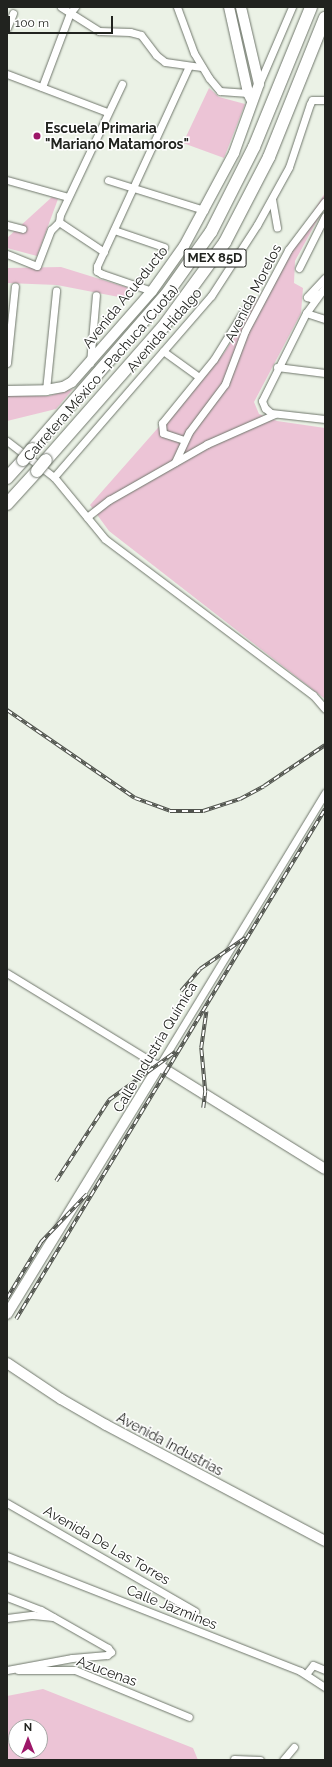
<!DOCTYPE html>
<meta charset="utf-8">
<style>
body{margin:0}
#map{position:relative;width:332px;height:1767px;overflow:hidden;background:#ebf2e6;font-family:Raleway,sans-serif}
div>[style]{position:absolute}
.green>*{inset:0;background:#ecc4d6}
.roads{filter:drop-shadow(0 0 1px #6f766b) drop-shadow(0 0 1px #6f766b)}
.street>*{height:7px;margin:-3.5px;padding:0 3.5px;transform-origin:3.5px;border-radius:3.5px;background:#fff}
.secondary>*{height:10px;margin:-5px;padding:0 5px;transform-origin:5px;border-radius:5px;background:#fff}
.highway>*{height:12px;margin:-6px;padding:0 6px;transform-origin:6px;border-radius:6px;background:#fff}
.rail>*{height:3.5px;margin-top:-1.75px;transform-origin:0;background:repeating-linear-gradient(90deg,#fff 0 6px,#51544e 0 12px);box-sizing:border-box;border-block:1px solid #51544e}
.bridges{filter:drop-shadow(0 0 1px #6f766b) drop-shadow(0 0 1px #6f766b)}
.highway-bridge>*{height:12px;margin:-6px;padding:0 6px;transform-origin:6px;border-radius:6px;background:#fff}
.dots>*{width:11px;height:11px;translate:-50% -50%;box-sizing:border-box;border:2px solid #fff;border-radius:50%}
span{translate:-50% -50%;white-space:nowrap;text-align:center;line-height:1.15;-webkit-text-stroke:3px #fff;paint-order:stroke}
.shield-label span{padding:1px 3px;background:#fff;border:1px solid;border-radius:3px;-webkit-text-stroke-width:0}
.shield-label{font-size:13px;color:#21231f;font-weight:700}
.poi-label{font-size:14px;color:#21231f;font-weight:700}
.left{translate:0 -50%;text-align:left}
.street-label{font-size:14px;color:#21231f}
.frame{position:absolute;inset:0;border:8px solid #21231f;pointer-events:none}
.north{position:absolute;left:8px;top:1719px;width:40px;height:40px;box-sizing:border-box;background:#fff;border:1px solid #a6a7a5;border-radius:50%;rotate:0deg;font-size:11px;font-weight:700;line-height:16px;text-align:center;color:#21231f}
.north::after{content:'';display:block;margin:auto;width:14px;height:18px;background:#9d1869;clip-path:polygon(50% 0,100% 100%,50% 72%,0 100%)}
.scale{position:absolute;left:8px;top:16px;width:105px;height:18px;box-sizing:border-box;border:2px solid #21231f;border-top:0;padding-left:5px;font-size:12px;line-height:14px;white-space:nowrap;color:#21231f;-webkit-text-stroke:3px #fff;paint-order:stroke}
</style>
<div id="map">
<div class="green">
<i style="clip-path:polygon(209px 88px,219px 97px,245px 104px,224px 158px,183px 143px)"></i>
<i style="clip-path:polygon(325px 193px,325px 206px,295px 261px,294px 283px,303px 288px,301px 313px,254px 402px,259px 414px,277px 421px,325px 428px,325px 699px,109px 531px,90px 505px,224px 353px)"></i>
<i style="clip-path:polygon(52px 197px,58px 199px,37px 256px,7px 248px,7px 238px)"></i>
<i style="clip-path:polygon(61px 267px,135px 290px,124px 298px,57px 285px,7px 283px,7px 268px)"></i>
<i style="clip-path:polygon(73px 389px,56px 409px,7px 421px,7px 396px,49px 396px)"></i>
<i style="clip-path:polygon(evenodd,43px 1689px,193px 1748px,198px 1760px,7px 1760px,7px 1696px,43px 1689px,16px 1727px,40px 1727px,40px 1751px,16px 1751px,16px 1727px)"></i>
</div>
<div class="roads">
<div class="street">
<i style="left:61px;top:7px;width:45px;rotate:32.3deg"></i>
<i style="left:99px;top:31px;width:31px;rotate:2deg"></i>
<i style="left:130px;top:32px;width:11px;rotate:15deg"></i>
<i style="left:141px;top:35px;width:25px;rotate:53deg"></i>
<i style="left:156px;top:55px;width:11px;rotate:38deg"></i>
<i style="left:165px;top:62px;width:37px;rotate:8deg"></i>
<i style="left:177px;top:7px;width:49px;rotate:69.7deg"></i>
<i style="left:194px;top:53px;width:29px;rotate:59deg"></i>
<i style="left:209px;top:78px;width:17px;rotate:50deg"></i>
<i style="left:220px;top:91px;width:28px;rotate:4deg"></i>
<i style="left:7px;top:28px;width:16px;rotate:-68deg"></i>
<i style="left:7px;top:74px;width:107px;rotate:20.8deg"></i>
<i style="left:259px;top:84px;width:84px;rotate:-66.8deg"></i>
<i style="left:42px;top:87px;width:79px;rotate:-69.3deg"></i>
<i style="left:70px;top:13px;width:8px;rotate:-50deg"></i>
<i style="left:7px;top:180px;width:63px;rotate:15.6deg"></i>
<i style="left:108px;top:180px;width:101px;rotate:17.4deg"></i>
<i style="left:272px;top:199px;width:29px;rotate:80deg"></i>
<i style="left:59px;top:222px;width:54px;rotate:33.7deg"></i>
<i style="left:7px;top:225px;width:16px;rotate:14deg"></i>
<i style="left:114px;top:230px;width:53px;rotate:18.8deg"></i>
<i style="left:7px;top:254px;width:32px;rotate:22deg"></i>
<i style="left:37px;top:266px;width:39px;rotate:-69deg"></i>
<i style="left:51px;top:230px;width:11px;rotate:-45deg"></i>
<i style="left:59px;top:222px;width:7px;rotate:-82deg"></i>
<i style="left:60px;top:215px;width:145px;rotate:-64.7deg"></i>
<i style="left:299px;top:268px;width:58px;rotate:-63.4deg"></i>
<i style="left:325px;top:287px;width:32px;rotate:126deg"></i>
<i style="left:306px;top:313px;width:98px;rotate:116.6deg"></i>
<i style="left:262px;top:401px;width:8px;rotate:67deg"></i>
<i style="left:265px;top:408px;width:8px;rotate:40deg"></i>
<i style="left:271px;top:413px;width:54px;rotate:6.3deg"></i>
<i style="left:152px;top:291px;width:53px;rotate:-161.2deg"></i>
<i style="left:102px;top:274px;width:6px;rotate:-149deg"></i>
<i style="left:97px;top:271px;width:5px;rotate:-90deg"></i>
<i style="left:97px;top:266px;width:220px;rotate:-65.3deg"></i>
<i style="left:316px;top:293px;width:7px;rotate:135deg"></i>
<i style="left:311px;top:298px;width:4px;rotate:-166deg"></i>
<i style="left:307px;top:297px;width:26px;rotate:-47deg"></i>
<i style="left:306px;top:313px;width:20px;rotate:18deg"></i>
<i style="left:163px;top:351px;width:44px;rotate:35.8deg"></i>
<i style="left:7px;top:363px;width:77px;rotate:-84.1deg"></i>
<i style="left:90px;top:363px;width:68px;rotate:-85deg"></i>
<i style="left:277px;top:367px;width:48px;rotate:7.1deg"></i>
<i style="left:46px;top:390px;width:100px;rotate:-84.2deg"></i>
<i style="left:184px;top:440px;width:22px;rotate:-162deg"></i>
<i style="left:163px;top:433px;width:10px;rotate:-96deg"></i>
<i style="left:162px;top:423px;width:82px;rotate:-50.9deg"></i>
<i style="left:214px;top:359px;width:59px;rotate:-58.2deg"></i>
<i style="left:7px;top:441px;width:59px;rotate:37.5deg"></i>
<i style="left:54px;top:477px;width:80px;rotate:50.6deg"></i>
<i style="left:105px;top:539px;width:260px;rotate:36.9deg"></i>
<i style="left:313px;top:695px;width:18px;rotate:49deg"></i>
<i style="left:175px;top:462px;width:33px;rotate:-65deg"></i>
<i style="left:189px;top:432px;width:60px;rotate:-53.1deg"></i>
<i style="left:225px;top:384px;width:57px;rotate:-69.3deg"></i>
<i style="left:245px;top:331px;width:92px;rotate:-62deg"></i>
<i style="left:288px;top:250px;width:61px;rotate:-52.9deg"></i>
<i style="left:54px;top:477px;width:240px;rotate:-49.1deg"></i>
<i style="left:211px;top:296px;width:85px;rotate:-57.1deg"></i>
<i style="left:257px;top:225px;width:66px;rotate:-61.1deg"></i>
<i style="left:289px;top:167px;width:66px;rotate:-71.6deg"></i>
<i style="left:310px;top:104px;width:4px;rotate:-63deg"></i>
<i style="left:312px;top:100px;width:13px"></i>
<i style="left:87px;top:517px;width:28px;rotate:-38deg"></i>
<i style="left:109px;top:500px;width:113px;rotate:-29.7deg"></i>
<i style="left:207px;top:444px;width:74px;rotate:-23.8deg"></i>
<i style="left:7px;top:973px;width:178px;rotate:31.5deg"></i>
<i style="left:159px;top:1066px;width:320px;rotate:-58.7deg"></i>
<i style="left:7px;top:1503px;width:217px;rotate:29.9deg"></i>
<i style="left:7px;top:1556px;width:315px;rotate:21.4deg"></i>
<i style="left:300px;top:1671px;width:30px;rotate:33deg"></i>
<i style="left:7px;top:1597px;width:36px;rotate:21deg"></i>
<i style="left:41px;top:1610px;width:77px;rotate:29.6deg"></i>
<i style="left:108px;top:1648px;width:5px;rotate:53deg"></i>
<i style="left:111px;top:1652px;width:5px;rotate:143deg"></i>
<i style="left:107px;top:1655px;width:35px;rotate:175deg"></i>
<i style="left:72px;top:1658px;width:66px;rotate:169.5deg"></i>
<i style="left:7px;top:1618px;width:26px;rotate:-7deg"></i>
<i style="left:33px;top:1615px;width:20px;rotate:6deg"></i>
<i style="left:18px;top:1670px;width:57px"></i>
<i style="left:75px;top:1670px;width:123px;rotate:22.4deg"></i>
<i style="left:306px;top:1674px;width:11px;rotate:-52deg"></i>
<i style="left:313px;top:1665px;width:13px;rotate:23deg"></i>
<i style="left:234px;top:1759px;width:26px;rotate:2deg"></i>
<i style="left:283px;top:1760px;width:17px;rotate:-50deg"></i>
</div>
<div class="secondary">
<i style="left:229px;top:7px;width:88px;rotate:77.5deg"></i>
<i style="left:248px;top:93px;width:9px;rotate:63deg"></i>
<i style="left:7px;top:391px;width:39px;rotate:-1deg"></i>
<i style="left:46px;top:390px;width:17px;rotate:-10deg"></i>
<i style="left:63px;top:387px;width:10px;rotate:-29deg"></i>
<i style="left:72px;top:382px;width:121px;rotate:-48.7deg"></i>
<i style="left:152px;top:291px;width:55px;rotate:-54.6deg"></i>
<i style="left:184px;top:246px;width:106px;rotate:-61.7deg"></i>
<i style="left:234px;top:153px;width:73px;rotate:-70.1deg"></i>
<i style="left:259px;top:84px;width:79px;rotate:-103.2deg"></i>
<i style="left:7px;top:1314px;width:291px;rotate:-58.5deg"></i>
<i style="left:159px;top:1066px;width:195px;rotate:31.8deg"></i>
<i style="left:7px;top:1363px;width:65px;rotate:33.7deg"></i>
<i style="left:61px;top:1399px;width:52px;rotate:30deg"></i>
<i style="left:106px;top:1425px;width:248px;rotate:27.9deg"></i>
</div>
<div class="highway">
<i style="left:32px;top:449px;width:204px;rotate:-49deg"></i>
<i style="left:166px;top:295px;width:77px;rotate:-54.5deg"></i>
<i style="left:211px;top:232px;width:95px;rotate:-63.2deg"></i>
<i style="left:254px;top:147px;width:151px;rotate:-67.8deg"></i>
<i style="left:46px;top:460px;width:177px;rotate:-48.7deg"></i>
<i style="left:163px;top:327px;width:105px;rotate:-53.9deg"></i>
<i style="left:225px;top:242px;width:96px;rotate:-62.6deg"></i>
<i style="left:269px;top:157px;width:150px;rotate:-68.1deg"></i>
<i style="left:7px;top:478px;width:24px;rotate:-48deg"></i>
<i style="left:7px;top:504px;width:45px;rotate:-47.7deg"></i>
</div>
</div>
<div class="rail">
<i style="left:7px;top:710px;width:155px;rotate:34.5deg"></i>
<i style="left:135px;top:798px;width:37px;rotate:20deg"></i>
<i style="left:170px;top:811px;width:33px"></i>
<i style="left:203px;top:811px;width:39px;rotate:-18deg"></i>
<i style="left:240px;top:799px;width:27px;rotate:-28deg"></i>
<i style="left:264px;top:786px;width:73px;rotate:-33.9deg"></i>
<i style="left:181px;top:991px;width:29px;rotate:-49deg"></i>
<i style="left:200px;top:969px;width:55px;rotate:-34.6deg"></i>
<i style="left:203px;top:1108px;width:16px;rotate:-83deg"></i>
<i style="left:205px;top:1092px;width:44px;rotate:-95.2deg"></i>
<i style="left:201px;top:1048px;width:37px;rotate:-82deg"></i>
<i style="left:56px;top:1181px;width:97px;rotate:-56.8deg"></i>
<i style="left:109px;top:1100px;width:82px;rotate:-36deg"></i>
<i style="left:7px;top:1298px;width:66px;rotate:-58.7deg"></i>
<i style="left:41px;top:1242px;width:66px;rotate:-46.2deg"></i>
<i style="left:16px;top:1319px;width:596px;rotate:-58.79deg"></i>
</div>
<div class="bridges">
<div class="highway-bridge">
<i style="left:23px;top:460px;width:14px;rotate:-51deg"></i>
<i style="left:37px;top:471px;width:14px;rotate:-51deg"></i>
</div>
</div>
<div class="dots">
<i style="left:37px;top:136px;background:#9d1869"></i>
</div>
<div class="shield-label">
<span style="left:215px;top:258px">MEX 85D</span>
</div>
<div class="poi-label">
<span class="left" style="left:45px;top:136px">Escuela Primaria<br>"Mariano Matamoros"</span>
</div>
<div class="street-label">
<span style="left:253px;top:293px;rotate:-63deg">Avenida Morelos</span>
<span style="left:125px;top:297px;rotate:-51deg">Avenida Acueducto</span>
<span style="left:164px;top:330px;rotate:-49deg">Avenida Hidalgo</span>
<span style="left:101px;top:373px;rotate:-49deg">Carretera México - Pachuca (Cuota)</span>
<span style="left:155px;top:1047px;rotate:-59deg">Calle Industria Química</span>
<span style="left:170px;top:1444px;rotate:28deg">Avenida Industrias</span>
<span style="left:107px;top:1545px;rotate:30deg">Avenida De Las Torres</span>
<span style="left:172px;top:1607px;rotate:22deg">Calle Jazmines</span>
<span style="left:107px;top:1671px;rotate:20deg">Azucenas</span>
</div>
<div class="frame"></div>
<div class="north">N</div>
<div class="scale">100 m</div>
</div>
